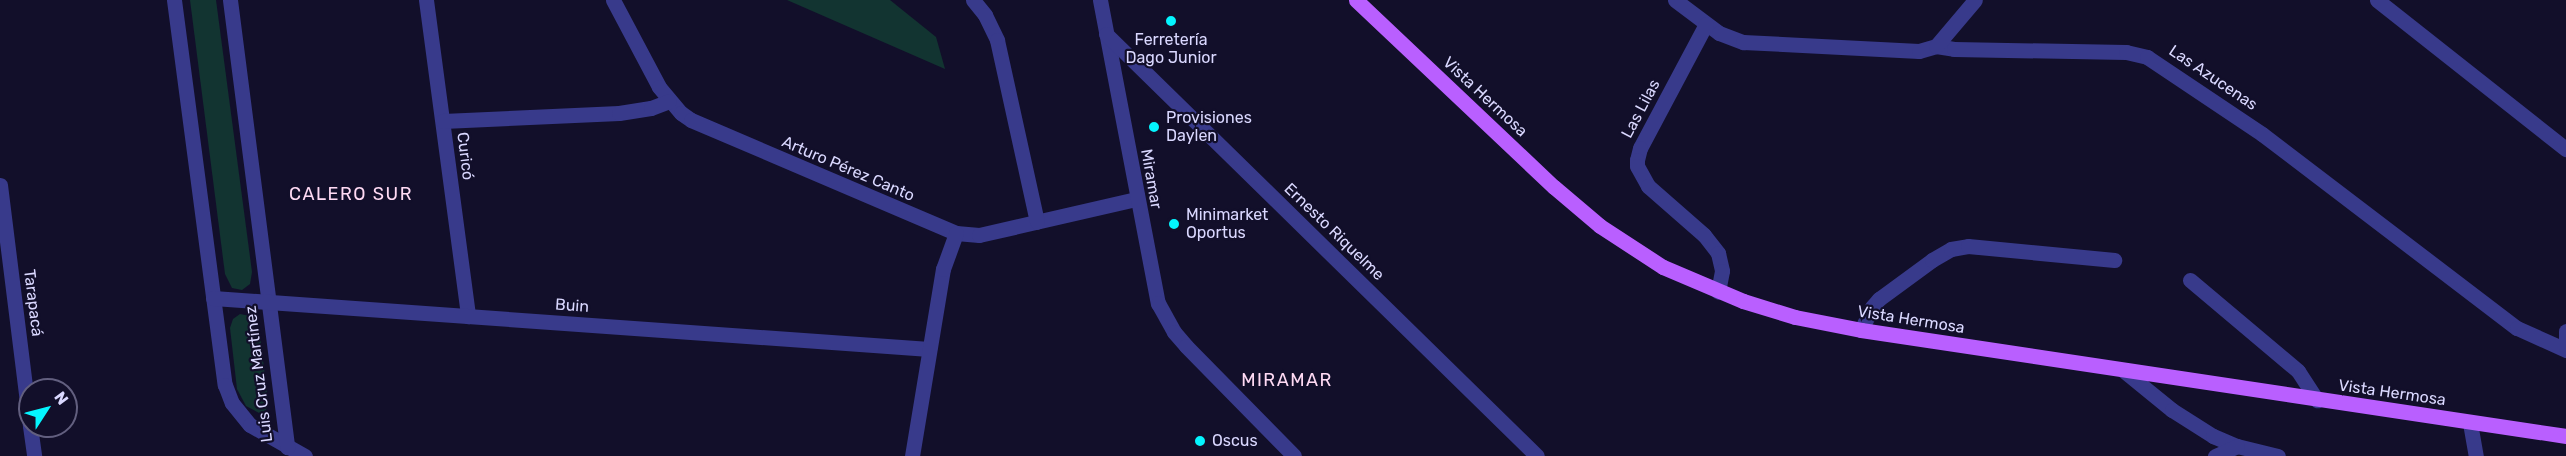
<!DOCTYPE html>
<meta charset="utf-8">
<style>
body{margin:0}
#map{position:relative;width:2566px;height:456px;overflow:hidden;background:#120f2a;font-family:Rubik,sans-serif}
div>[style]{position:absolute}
.green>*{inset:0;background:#123431}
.minor>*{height:15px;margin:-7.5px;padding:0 7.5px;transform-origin:7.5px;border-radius:7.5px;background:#383a8b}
.major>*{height:15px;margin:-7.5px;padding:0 7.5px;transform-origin:7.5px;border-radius:7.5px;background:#b95fff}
.dots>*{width:16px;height:16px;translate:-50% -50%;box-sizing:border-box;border:3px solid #120f2a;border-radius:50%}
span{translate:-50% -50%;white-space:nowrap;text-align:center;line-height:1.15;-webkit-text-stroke:4.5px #120f2a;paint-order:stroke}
.poi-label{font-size:16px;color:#dad8ff}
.left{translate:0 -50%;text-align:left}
.street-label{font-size:16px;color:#dad8ff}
.neighbourhood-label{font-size:18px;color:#ffdaf4;letter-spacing:1.5px}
.north{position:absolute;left:18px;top:378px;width:60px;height:60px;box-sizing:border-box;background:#120f2a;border:2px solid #625f7f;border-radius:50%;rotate:54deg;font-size:16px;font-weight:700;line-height:24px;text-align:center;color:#dad8ff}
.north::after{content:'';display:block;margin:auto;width:21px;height:27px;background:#04f5ff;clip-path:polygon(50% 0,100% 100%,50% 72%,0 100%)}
</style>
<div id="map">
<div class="green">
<i style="clip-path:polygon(190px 0,216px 0,252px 272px,250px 284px,242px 290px,232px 288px,225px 274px)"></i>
<i style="clip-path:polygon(787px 0,890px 0,936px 37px,945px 69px)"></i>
<i style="clip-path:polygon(240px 314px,250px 316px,259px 327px,268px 401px,266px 410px,261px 414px,246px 406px,237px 389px,230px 328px,233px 319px)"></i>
</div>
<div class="minor">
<i style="left:174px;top:0;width:388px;rotate:82.5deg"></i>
<i style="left:225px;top:385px;width:19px;rotate:69deg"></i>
<i style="left:232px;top:403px;width:28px;rotate:51deg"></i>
<i style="left:250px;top:425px;width:63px;rotate:29.4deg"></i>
<i style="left:230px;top:0;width:451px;rotate:82.7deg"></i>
<i style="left:426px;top:0;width:319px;rotate:82.4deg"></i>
<i style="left:613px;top:0;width:98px;rotate:62.1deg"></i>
<i style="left:659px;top:87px;width:34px;rotate:50deg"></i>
<i style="left:681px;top:113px;width:12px;rotate:35deg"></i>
<i style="left:691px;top:120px;width:288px;rotate:23.1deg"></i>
<i style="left:956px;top:233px;width:23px;rotate:5deg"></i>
<i style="left:979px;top:235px;width:161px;rotate:-12.9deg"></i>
<i style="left:973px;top:0;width:19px;rotate:51deg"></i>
<i style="left:985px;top:15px;width:28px;rotate:64deg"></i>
<i style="left:997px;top:40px;width:186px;rotate:77.6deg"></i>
<i style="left:1100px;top:0;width:309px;rotate:79.2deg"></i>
<i style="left:1158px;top:303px;width:33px;rotate:61deg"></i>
<i style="left:1174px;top:332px;width:18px;rotate:49deg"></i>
<i style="left:1186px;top:346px;width:154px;rotate:45.5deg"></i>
<i style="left:1675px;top:0;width:55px;rotate:36.9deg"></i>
<i style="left:1719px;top:33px;width:26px;rotate:21deg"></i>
<i style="left:1743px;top:42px;width:176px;rotate:2.9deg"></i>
<i style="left:1919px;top:51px;width:18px;rotate:-16deg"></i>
<i style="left:1936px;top:46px;width:18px;rotate:9deg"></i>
<i style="left:1954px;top:49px;width:172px;rotate:1deg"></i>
<i style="left:2126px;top:52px;width:22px;rotate:13deg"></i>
<i style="left:2147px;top:57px;width:138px;rotate:33.8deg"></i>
<i style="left:2262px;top:134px;width:320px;rotate:37.3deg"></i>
<i style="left:2517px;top:328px;width:54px;rotate:24.2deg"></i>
<i style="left:2377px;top:0;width:241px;rotate:38.3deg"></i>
<i style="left:1706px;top:24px;width:140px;rotate:118deg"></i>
<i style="left:1640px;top:148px;width:12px;rotate:104deg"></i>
<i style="left:1637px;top:160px;width:6px;rotate:90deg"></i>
<i style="left:1637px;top:166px;width:23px;rotate:61deg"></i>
<i style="left:1648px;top:186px;width:74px;rotate:41.2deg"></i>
<i style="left:1704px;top:235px;width:23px;rotate:52deg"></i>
<i style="left:1718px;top:253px;width:18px;rotate:77deg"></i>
<i style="left:1722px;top:271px;width:21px;rotate:101deg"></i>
<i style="left:1106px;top:34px;width:603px;rotate:44.4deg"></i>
<i style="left:1936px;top:46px;width:60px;rotate:-49.7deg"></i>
<i style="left:443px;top:121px;width:176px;rotate:-2.6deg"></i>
<i style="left:619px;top:113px;width:32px;rotate:-9deg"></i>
<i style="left:651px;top:108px;width:19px;rotate:-21deg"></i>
<i style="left:0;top:185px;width:242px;rotate:82.9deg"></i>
<i style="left:2190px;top:280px;width:141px;rotate:40.1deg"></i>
<i style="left:2298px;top:371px;width:35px;rotate:57deg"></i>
<i style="left:213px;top:298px;width:718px;rotate:4.07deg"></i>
<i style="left:1861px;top:330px;width:25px;rotate:-64deg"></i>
<i style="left:1872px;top:307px;width:11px;rotate:-49deg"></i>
<i style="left:1879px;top:299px;width:66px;rotate:-36.3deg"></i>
<i style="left:1932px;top:260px;width:22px;rotate:-30deg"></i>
<i style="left:1951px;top:249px;width:17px;rotate:-10deg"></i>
<i style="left:1968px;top:246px;width:147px;rotate:5.5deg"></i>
<i style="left:2566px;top:331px;width:17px;rotate:90deg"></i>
<i style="left:2124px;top:371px;width:62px;rotate:39.1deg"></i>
<i style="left:2172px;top:410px;width:49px;rotate:32.4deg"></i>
<i style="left:2213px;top:436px;width:26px;rotate:23deg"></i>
<i style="left:2237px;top:446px;width:42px;rotate:13.7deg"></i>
<i style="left:2470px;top:423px;width:34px;rotate:80deg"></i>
<i style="left:30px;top:426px;width:30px;rotate:82deg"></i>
<i style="left:912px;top:456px;width:190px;rotate:-80.6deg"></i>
<i style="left:943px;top:269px;width:38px;rotate:-70deg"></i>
<i style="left:2215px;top:456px;width:24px;rotate:-24deg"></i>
</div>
<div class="major">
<i style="left:1356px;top:0;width:272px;rotate:43.4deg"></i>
<i style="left:1554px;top:187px;width:60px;rotate:40.3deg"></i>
<i style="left:1600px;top:226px;width:75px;rotate:33.1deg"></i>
<i style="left:1663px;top:267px;width:87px;rotate:23deg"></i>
<i style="left:1743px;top:301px;width:54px;rotate:17.1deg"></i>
<i style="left:1795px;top:317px;width:67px;rotate:11.1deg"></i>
<i style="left:1861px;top:330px;width:713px;rotate:8.55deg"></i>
</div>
<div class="dots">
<i style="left:1171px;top:21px;background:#04f5ff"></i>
<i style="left:1154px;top:127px;background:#04f5ff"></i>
<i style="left:1174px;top:224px;background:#04f5ff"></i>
<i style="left:1200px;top:441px;background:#04f5ff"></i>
</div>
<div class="poi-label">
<span style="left:1171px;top:49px">Ferretería<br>Dago Junior</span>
<span class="left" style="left:1166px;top:127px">Provisiones<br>Daylen</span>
<span class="left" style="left:1186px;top:224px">Minimarket<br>Oportus</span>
<span class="left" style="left:1212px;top:441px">Oscus</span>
</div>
<div class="street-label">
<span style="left:2213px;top:78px;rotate:34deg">Las Azucenas</span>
<span style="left:1485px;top:97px;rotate:43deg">Vista Hermosa</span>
<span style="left:1641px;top:109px;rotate:-62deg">Las Lilas</span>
<span style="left:465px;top:156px;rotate:83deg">Curicó</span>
<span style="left:848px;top:169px;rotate:23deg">Arturo Pérez Canto</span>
<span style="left:1151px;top:179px;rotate:80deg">Miramar</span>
<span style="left:1334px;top:232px;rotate:44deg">Ernesto Riquelme</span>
<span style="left:33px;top:303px;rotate:83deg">Tarapacá</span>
<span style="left:572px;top:306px;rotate:4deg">Buin</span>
<span style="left:1911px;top:320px;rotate:9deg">Vista Hermosa</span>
<span style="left:259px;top:374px;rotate:-97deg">Luis Cruz Martínez</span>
<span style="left:2392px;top:393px;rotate:8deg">Vista Hermosa</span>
</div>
<div class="neighbourhood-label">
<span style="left:351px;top:194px">CALERO SUR</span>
<span style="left:1287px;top:380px">MIRAMAR</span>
</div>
<div class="north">N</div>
</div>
